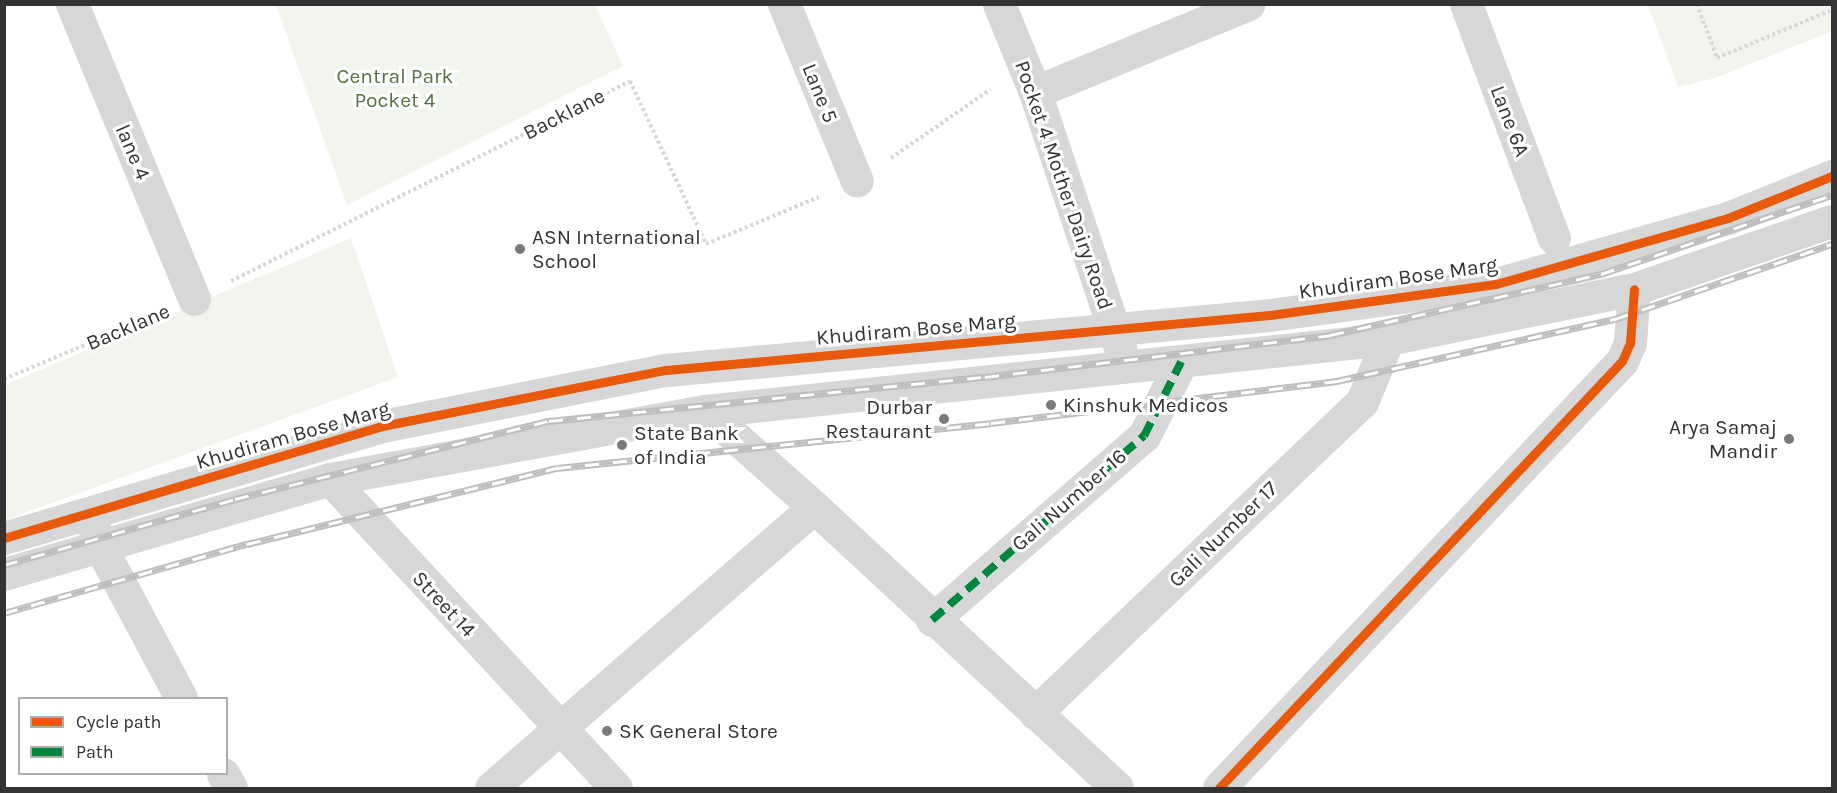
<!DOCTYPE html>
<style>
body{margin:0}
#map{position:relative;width:1837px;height:793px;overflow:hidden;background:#fff;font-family:Karla,sans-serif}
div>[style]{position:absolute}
.green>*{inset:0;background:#f1f5ed}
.path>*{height:4px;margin-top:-2px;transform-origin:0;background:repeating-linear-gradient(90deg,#d6d6d6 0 3px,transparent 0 6px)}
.minor>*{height:33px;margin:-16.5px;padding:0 16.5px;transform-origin:16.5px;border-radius:16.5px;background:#d7d7d7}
.rail>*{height:7px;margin-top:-3.5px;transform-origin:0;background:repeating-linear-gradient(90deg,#fff 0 14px,#bebebe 0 28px);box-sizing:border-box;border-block:2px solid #bebebe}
.quiet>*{height:8px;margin-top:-4px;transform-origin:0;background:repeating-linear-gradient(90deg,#00873e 0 15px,transparent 0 23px)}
.cycleway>*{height:9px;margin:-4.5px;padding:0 4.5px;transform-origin:4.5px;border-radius:4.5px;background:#e8590c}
.dots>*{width:16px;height:16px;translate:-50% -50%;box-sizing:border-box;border:3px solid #fff;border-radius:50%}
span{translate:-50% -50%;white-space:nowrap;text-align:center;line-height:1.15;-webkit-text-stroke:6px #fff;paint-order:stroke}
.park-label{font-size:21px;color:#56703f}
.street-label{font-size:21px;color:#333}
.poi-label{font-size:21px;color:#333}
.left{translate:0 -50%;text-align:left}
.right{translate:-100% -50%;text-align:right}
.frame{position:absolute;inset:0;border:6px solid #333;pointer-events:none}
.legend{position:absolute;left:18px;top:697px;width:210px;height:78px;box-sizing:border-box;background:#fff;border:2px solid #adadad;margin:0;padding:8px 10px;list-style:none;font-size:18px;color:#333}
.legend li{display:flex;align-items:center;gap:12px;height:30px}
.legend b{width:30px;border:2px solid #adadad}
</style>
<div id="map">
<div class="green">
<i style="clip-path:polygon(276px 5px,595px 5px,623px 66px,347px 205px)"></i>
<i style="clip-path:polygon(1648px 5px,1832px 5px,1832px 31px,1715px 78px,1678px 87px)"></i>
<i style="clip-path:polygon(351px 238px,398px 377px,5px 520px,5px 385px)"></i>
</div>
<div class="path">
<i style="left:1697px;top:4px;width:24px;rotate:71deg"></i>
<i style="left:1705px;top:25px;width:35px;rotate:70deg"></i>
<i style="left:1717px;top:58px;width:125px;rotate:-22.7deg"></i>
<i style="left:891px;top:158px;width:121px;rotate:-34.6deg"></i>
<i style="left:231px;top:281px;width:446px;rotate:-26.6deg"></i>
<i style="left:630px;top:81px;width:180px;rotate:65deg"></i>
<i style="left:706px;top:244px;width:122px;rotate:-22.6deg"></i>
<i style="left:4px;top:379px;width:165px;rotate:-22.8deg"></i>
</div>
<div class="minor">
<i style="left:72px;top:4px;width:319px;rotate:67.5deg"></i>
<i style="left:784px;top:4px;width:191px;rotate:67.6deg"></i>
<i style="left:999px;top:4px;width:95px;rotate:67.8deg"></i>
<i style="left:1035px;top:92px;width:270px;rotate:71.6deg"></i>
<i style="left:1466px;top:4px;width:250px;rotate:69.4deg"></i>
<i style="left:1035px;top:92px;width:231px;rotate:-22.4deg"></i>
<i style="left:706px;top:411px;width:144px;rotate:41.6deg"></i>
<i style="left:814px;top:507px;width:413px;rotate:42.8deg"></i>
<i style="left:330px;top:479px;width:421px;rotate:47.2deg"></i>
<i style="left:94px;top:527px;width:20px;rotate:72deg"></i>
<i style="left:100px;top:546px;width:172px;rotate:61.9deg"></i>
<i style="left:4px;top:538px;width:394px;rotate:-16.5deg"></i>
<i style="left:382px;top:426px;width:289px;rotate:-11.2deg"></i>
<i style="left:666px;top:370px;width:606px;rotate:-5.2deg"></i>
<i style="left:1270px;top:315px;width:228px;rotate:-7.8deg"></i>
<i style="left:1496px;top:284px;width:241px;rotate:-15.9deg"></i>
<i style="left:1728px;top:218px;width:112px;rotate:-22deg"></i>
<i style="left:4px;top:574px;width:340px;rotate:-16.2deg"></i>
<i style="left:330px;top:479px;width:382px;rotate:-10.3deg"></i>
<i style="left:706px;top:411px;width:686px;rotate:-6.03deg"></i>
<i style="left:1388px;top:339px;width:251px;rotate:-11.5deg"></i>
<i style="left:1634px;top:289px;width:209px;rotate:-19deg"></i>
<i style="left:932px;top:620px;width:281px;rotate:-41deg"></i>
<i style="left:1144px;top:436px;width:83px;rotate:-63.4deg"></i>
<i style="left:1035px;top:713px;width:451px;rotate:-43.6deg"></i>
<i style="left:1362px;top:402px;width:68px;rotate:-67.6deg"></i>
<i style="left:223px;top:774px;width:16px;rotate:60deg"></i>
<i style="left:491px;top:788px;width:428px;rotate:-41deg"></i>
<i style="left:1219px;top:788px;width:587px;rotate:-46.66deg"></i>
<i style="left:1622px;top:361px;width:20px;rotate:-66deg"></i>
<i style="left:1630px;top:343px;width:54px;rotate:-85.8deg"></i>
</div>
<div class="rail">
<i style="left:4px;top:565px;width:240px;rotate:-15.9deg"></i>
<i style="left:235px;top:499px;width:324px;rotate:-14deg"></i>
<i style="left:549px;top:421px;width:438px;rotate:-5.8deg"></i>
<i style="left:985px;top:377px;width:348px;rotate:-6.9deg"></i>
<i style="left:1330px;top:335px;width:278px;rotate:-12.7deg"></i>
<i style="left:1601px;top:274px;width:244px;rotate:-18.9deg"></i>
<i style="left:4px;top:613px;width:253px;rotate:-15.9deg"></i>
<i style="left:247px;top:544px;width:319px;rotate:-13.8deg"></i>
<i style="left:557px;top:468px;width:436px;rotate:-5.9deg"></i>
<i style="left:991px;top:423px;width:349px;rotate:-6.9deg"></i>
<i style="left:1337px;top:381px;width:285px;rotate:-12.6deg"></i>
<i style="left:1615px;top:319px;width:230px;rotate:-19.1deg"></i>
</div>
<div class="quiet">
<i style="left:932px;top:620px;width:281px;rotate:-41deg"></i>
<i style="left:1144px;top:436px;width:83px;rotate:-63.4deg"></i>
</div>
<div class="cycleway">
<i style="left:4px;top:538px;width:394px;rotate:-16.5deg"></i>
<i style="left:382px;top:426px;width:289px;rotate:-11.2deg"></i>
<i style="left:666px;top:370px;width:606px;rotate:-5.2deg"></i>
<i style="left:1270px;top:315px;width:228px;rotate:-7.8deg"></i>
<i style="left:1496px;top:284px;width:241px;rotate:-15.9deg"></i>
<i style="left:1728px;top:218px;width:112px;rotate:-22deg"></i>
<i style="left:1219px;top:788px;width:587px;rotate:-46.66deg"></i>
<i style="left:1622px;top:361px;width:20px;rotate:-66deg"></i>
<i style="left:1630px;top:343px;width:54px;rotate:-85.8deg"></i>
</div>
<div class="dots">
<i style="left:520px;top:249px;background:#7a7a7a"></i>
<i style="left:1051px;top:405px;background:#7a7a7a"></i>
<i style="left:944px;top:419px;background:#7a7a7a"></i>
<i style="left:1789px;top:439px;background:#7a7a7a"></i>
<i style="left:622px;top:445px;background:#7a7a7a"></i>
<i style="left:607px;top:731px;background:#7a7a7a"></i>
</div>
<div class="park-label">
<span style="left:395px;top:88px">Central Park<br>Pocket 4</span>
</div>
<div class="street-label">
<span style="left:820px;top:93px;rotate:68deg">Lane 5</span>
<span style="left:564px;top:114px;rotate:-27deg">Backlane</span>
<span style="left:1510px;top:121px;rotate:69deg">Lane 6A</span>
<span style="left:133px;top:152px;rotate:67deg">lane 4</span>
<span style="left:1064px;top:185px;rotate:71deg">Pocket 4 Mother Dairy Road</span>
<span style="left:1398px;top:278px;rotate:-8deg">Khudiram Bose Marg</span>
<span style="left:128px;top:327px;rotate:-23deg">Backlane</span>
<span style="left:916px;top:329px;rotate:-5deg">Khudiram Bose Marg</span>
<span style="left:293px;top:435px;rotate:-16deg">Khudiram Bose Marg</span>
<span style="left:1069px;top:500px;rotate:-41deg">Gali Number 16</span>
<span style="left:1223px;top:534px;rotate:-44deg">Gali Number 17</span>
<span style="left:444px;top:604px;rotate:47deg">Street 14</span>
</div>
<div class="poi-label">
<span class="left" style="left:532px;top:249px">ASN International<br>School</span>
<span class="left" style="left:1063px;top:405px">Kinshuk Medicos</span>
<span class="right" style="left:932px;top:419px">Durbar<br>Restaurant</span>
<span class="right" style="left:1777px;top:439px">Arya Samaj<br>Mandir</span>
<span class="left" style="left:634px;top:445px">State Bank<br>of India</span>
<span class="left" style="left:619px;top:731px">SK General Store</span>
</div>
<div class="frame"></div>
<ul class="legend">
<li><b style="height:8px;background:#e8590c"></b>Cycle path</li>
<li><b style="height:8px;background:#00873e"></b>Path</li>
</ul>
</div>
